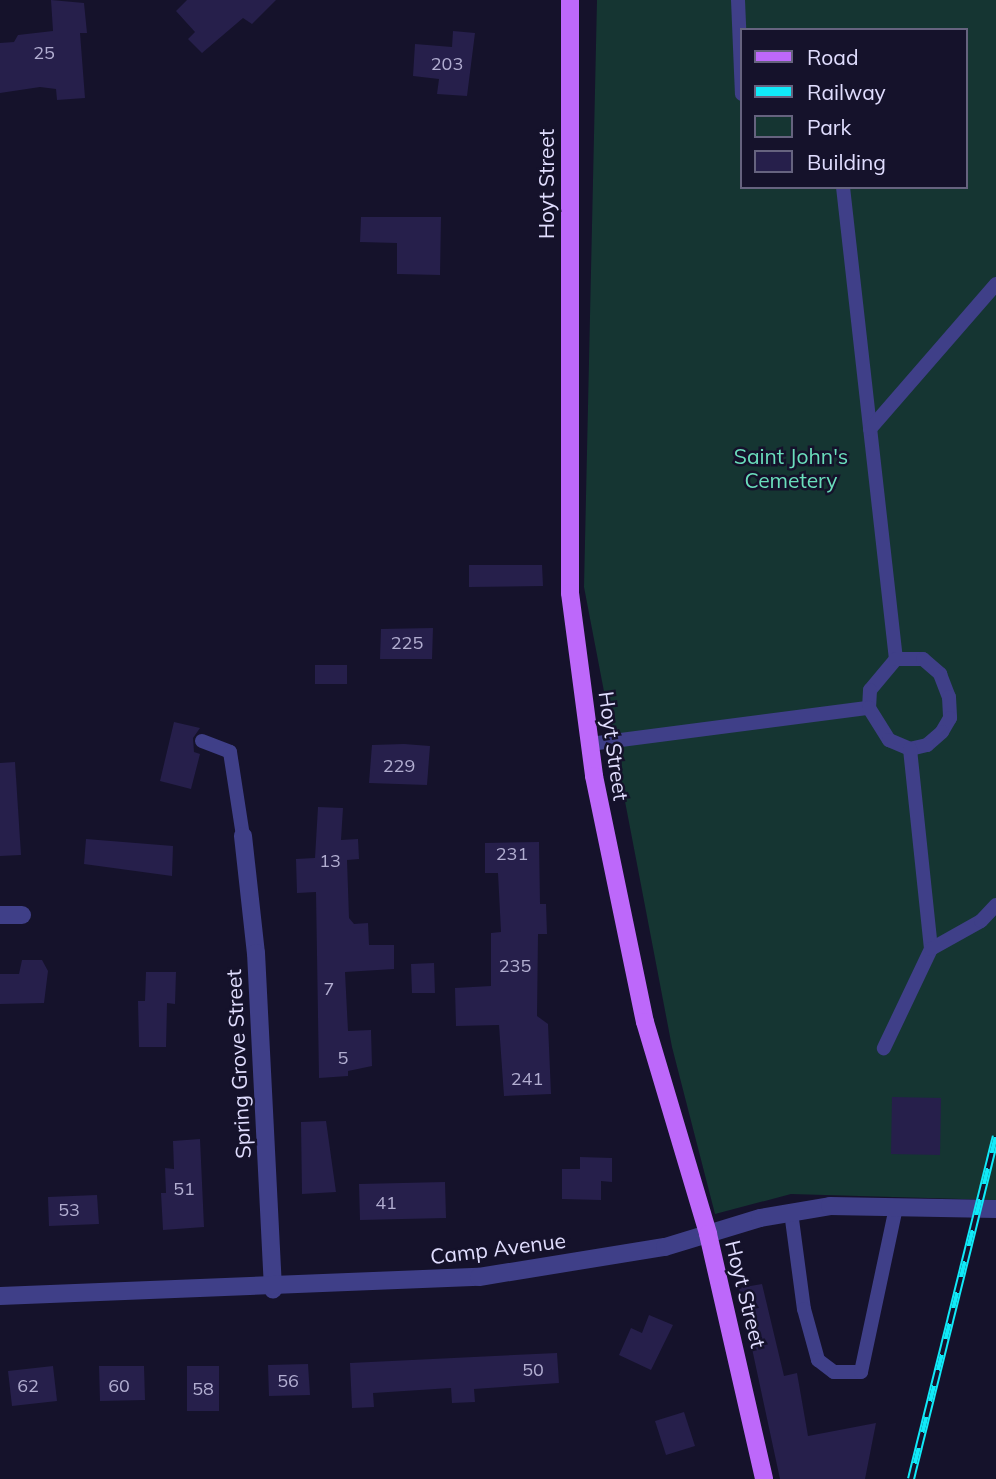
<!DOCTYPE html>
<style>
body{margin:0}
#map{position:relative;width:996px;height:1479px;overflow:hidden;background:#15122b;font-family:Mulish,sans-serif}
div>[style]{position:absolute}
.green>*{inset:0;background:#153532}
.building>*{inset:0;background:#261f4b}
.service>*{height:14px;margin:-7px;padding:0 7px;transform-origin:7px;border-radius:7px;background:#3f3f88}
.minor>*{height:18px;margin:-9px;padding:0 9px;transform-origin:9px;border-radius:9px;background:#3f3f88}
.tertiary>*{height:18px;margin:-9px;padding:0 9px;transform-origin:9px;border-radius:9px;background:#3f3f88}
.primary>*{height:18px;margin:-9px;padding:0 9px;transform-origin:9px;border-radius:9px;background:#bd68fa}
.rail>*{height:8px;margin-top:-4px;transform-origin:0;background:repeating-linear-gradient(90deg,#15122b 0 16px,#10eaf8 0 32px);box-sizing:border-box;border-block:2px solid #10eaf8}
span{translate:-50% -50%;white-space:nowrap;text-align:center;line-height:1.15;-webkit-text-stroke:5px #15122b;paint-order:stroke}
.number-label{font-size:18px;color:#b2aed1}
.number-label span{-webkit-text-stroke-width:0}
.street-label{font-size:21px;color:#e0ddfe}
.park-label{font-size:21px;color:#6adebc}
.legend{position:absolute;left:740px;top:28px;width:228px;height:161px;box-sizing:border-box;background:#15122b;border:2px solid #66637f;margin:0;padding:9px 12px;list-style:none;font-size:21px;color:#e0ddfe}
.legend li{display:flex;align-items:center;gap:14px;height:35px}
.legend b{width:35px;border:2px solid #66637f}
</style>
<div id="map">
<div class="green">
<i style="clip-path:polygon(evenodd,597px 0,996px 0,996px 1200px,791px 1194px,715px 1214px,672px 1047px,584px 587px,597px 0,742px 30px,966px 30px,966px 187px,742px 187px,742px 30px)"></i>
</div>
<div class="building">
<i style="clip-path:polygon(51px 0,84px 3px,87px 33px,80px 33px,85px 98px,57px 100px,56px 89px,40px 87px,0 93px,0 43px,14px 42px,18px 35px,53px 31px)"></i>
<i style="clip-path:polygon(187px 0,276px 0,252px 24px,243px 18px,202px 53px,188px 39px,195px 32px,176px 11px)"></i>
<i style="clip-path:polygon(453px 31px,475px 33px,467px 96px,437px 94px,439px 79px,413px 76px,415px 44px,452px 47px)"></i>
<i style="clip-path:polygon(361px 217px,441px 217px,440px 275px,397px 274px,397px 243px,360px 242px)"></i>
<i style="clip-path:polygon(469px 565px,542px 565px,543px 586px,469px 587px)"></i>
<i style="clip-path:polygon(433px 628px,432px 659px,380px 659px,381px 629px)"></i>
<i style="clip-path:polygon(315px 665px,347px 665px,347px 684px,315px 684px)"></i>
<i style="clip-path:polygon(174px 722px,200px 728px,193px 738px,194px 752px,200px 754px,191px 789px,160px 781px)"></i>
<i style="clip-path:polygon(404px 744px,430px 746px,427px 785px,369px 783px,372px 745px)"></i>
<i style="clip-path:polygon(15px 762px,21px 855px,0 856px,0 763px)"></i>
<i style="clip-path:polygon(318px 807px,343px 808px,341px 840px,358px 839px,359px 859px,347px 860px,349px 918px,354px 924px,368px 923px,369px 945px,394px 945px,394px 969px,345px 972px,348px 1031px,371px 1030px,372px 1066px,348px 1071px,348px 1076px,319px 1078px,316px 892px,297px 893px,296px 859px,315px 858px)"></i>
<i style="clip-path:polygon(86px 839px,173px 846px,172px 876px,84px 864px)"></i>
<i style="clip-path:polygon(539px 842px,540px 904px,546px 904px,547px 934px,538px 934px,537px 1016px,548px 1024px,551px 1094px,504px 1096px,499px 1025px,456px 1026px,455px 988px,491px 986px,491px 933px,501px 932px,498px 873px,485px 873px,485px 843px)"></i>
<i style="clip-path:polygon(22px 960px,42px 960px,48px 971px,44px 1003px,0 1004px,0 974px,19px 974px)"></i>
<i style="clip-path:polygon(434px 963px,435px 993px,412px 993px,411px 964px)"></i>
<i style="clip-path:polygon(146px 972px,176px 972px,175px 1004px,167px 1003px,166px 1047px,139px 1047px,138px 1001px,145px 1001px)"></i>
<i style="clip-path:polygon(892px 1097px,941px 1098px,940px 1155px,891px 1154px)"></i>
<i style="clip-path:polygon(326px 1121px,336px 1192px,302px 1194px,301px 1122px)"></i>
<i style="clip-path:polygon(200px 1139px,204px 1227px,163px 1230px,161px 1193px,166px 1193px,165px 1168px,174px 1169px,173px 1141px)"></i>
<i style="clip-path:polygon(580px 1157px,612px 1158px,612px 1182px,601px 1181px,601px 1200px,562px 1199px,562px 1169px,580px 1169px)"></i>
<i style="clip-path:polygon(445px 1182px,446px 1218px,360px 1220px,359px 1184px)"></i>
<i style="clip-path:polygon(97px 1195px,99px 1224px,49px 1226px,48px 1197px)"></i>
<i style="clip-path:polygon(762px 1284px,784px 1376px,797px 1373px,808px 1436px,876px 1423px,865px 1479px,780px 1479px,739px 1288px)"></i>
<i style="clip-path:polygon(649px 1315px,673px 1325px,651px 1370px,619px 1355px,631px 1328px,642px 1333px)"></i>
<i style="clip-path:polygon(557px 1353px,559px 1383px,474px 1389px,475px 1402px,452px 1403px,451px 1388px,373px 1393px,374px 1407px,352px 1408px,350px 1363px)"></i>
<i style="clip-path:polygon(308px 1364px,310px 1395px,269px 1396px,268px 1365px)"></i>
<i style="clip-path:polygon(53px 1366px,57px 1401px,12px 1406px,8px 1371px)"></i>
<i style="clip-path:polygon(99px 1366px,144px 1366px,145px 1400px,100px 1401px)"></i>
<i style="clip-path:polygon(187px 1366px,219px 1366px,219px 1411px,187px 1411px)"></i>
<i style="clip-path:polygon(684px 1412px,695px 1446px,666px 1455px,655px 1421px)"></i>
</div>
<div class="service">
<i style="left:738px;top:0;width:94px;rotate:87.6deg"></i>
<i style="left:843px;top:187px;width:475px;rotate:83.6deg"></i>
<i style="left:896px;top:659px;width:40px;rotate:130deg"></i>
<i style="left:870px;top:690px;width:18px;rotate:93deg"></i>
<i style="left:870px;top:429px;width:192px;rotate:-49deg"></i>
<i style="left:896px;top:659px;width:27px"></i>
<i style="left:923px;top:659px;width:23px;rotate:41deg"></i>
<i style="left:940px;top:674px;width:25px;rotate:69deg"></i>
<i style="left:949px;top:697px;width:21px;rotate:87deg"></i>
<i style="left:950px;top:718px;width:16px;rotate:120deg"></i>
<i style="left:942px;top:732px;width:20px;rotate:139deg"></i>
<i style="left:927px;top:745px;width:17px;rotate:167deg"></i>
<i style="left:202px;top:741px;width:30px;rotate:21deg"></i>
<i style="left:230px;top:752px;width:85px;rotate:81.2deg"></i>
<i style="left:590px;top:744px;width:281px;rotate:-7.4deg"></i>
<i style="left:869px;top:708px;width:38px;rotate:58deg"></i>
<i style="left:889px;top:740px;width:23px;rotate:23deg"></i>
<i style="left:910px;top:749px;width:201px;rotate:84deg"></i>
<i style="left:931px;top:949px;width:110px;rotate:115.4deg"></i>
<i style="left:931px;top:949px;width:57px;rotate:-29.2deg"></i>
<i style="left:981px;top:921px;width:22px;rotate:-47deg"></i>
<i style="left:791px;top:1212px;width:98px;rotate:82.4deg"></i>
<i style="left:804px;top:1309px;width:53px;rotate:74.6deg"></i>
<i style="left:818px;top:1360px;width:20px;rotate:37deg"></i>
<i style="left:834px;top:1372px;width:27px"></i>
<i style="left:861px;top:1372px;width:169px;rotate:-78deg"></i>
</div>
<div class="minor">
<i style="left:243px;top:836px;width:118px;rotate:83.7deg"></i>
<i style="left:256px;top:953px;width:337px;rotate:87.1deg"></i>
<i style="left:0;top:915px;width:22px"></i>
</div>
<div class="tertiary">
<i style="left:0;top:1296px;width:479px;rotate:-2.3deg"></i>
<i style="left:479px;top:1277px;width:188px;rotate:-9.2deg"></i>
<i style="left:665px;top:1247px;width:99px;rotate:-17deg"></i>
<i style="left:760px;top:1218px;width:71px;rotate:-9.7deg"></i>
<i style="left:830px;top:1206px;width:166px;rotate:1deg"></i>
</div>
<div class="primary">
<i style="left:570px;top:0;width:593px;rotate:90deg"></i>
<i style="left:570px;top:593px;width:185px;rotate:82.5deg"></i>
<i style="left:594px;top:776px;width:251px;rotate:78.3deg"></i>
<i style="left:645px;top:1022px;width:221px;rotate:73.4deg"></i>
<i style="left:708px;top:1234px;width:251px;rotate:77.1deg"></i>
</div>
<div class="rail">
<i style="left:911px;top:1479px;width:353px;rotate:-76.1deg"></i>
</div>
<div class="number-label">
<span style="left:44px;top:53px">25</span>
<span style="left:447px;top:64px">203</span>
<span style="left:407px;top:643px">225</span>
<span style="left:399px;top:766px">229</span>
<span style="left:512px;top:854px">231</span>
<span style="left:330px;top:861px">13</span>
<span style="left:515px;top:966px">235</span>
<span style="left:329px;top:989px">7</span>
<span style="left:343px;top:1058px">5</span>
<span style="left:527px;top:1079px">241</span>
<span style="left:184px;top:1189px">51</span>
<span style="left:386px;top:1203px">41</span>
<span style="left:69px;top:1210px">53</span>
<span style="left:533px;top:1370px">50</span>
<span style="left:288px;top:1381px">56</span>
<span style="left:28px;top:1386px">62</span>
<span style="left:119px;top:1386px">60</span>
<span style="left:203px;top:1389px">58</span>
</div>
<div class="street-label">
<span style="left:546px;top:184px;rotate:-90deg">Hoyt Street</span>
<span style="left:614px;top:746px;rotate:82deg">Hoyt Street</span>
<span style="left:238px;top:1064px;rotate:-93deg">Spring Grove Street</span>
<span style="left:498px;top:1248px;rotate:-7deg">Camp Avenue</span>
<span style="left:746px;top:1294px;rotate:76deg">Hoyt Street</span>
</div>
<div class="park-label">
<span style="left:791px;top:468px">Saint John's<br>Cemetery</span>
</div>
<ul class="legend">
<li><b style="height:9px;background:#bd68fa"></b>Road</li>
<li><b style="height:9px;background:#10eaf8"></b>Railway</li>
<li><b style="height:19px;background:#153532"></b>Park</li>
<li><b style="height:19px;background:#261f4b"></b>Building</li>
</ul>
</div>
